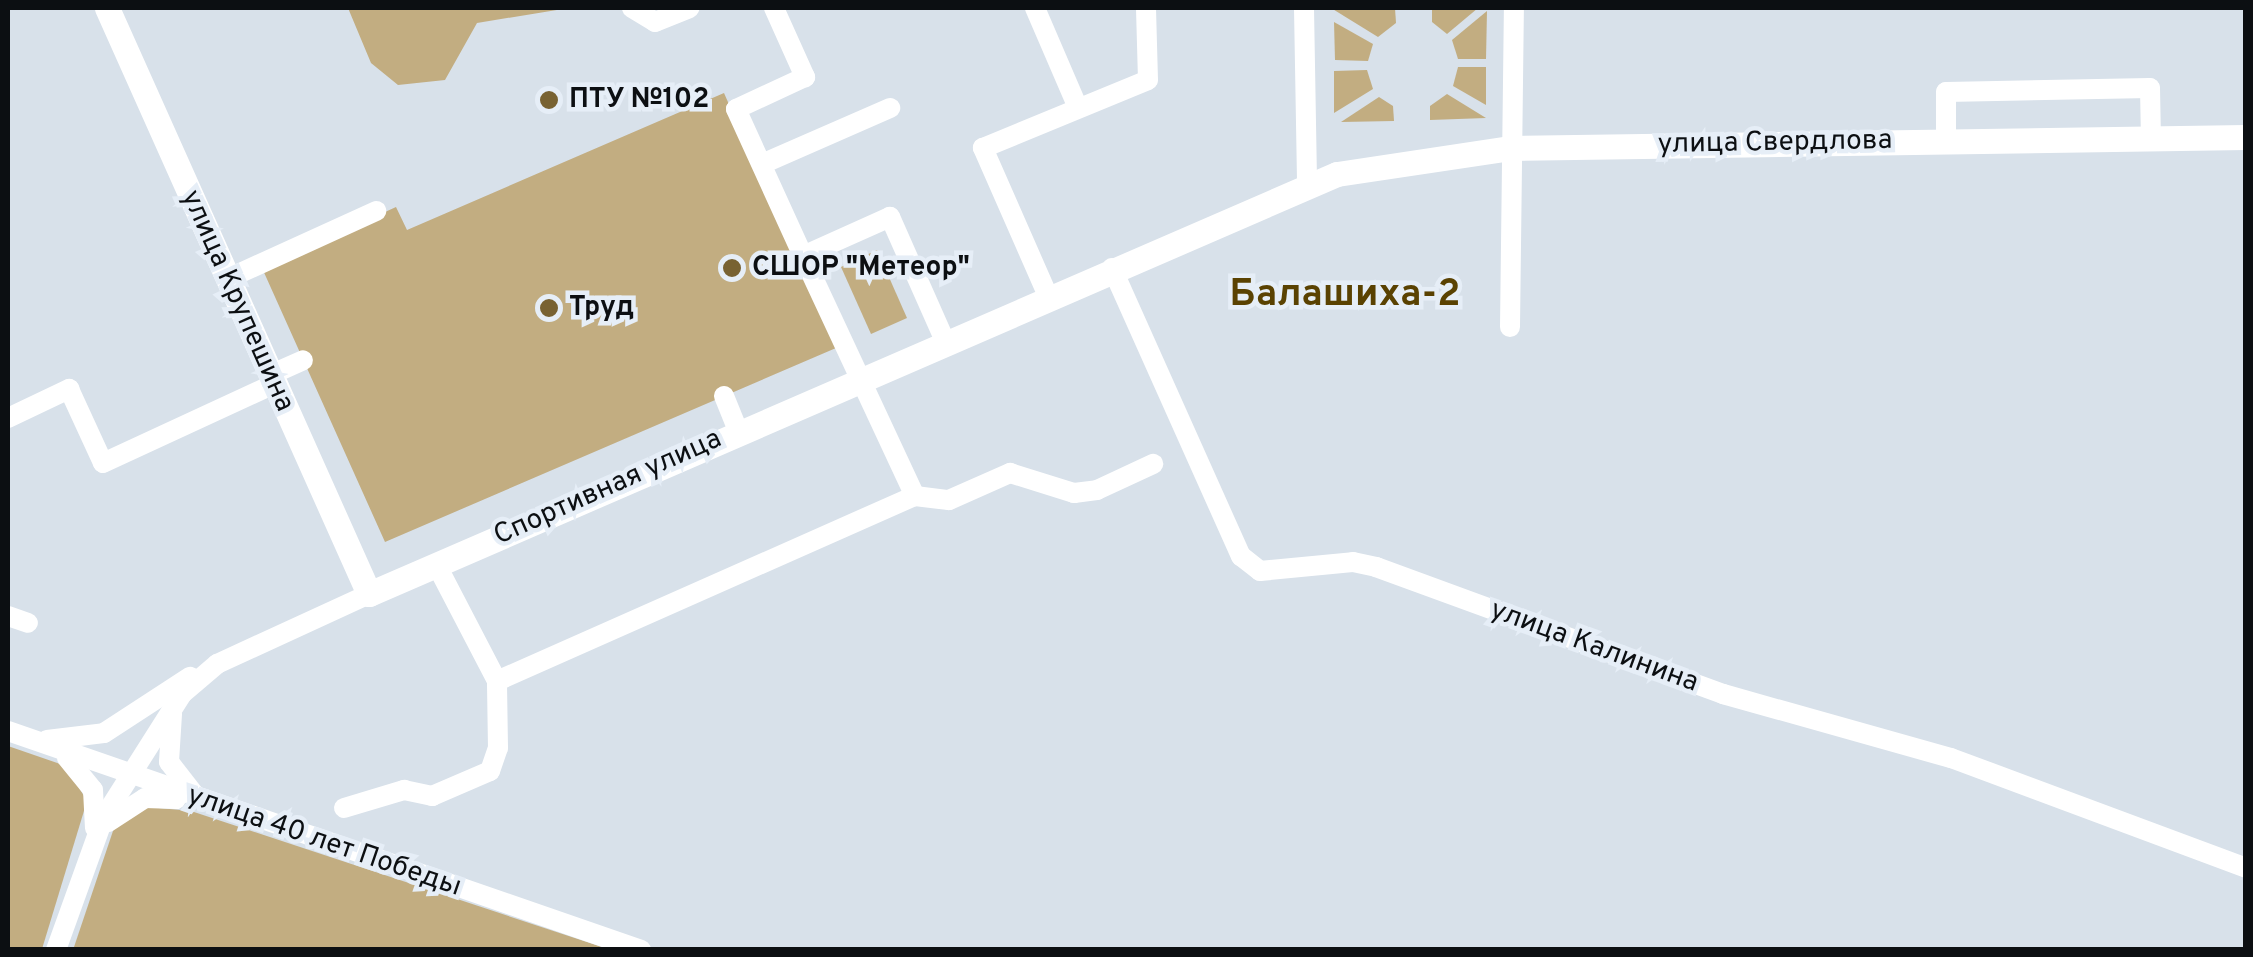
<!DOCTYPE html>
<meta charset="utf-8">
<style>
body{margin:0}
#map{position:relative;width:2253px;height:957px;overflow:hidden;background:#d8e1ea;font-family:Overpass,sans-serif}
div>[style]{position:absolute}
.green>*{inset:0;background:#c2ad81}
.minor>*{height:20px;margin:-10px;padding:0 10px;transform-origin:10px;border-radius:10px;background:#fff}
.major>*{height:25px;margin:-12.5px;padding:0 12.5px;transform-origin:12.5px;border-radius:12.5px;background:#fff}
.dots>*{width:28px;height:28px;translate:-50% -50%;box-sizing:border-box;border:5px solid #e6eef7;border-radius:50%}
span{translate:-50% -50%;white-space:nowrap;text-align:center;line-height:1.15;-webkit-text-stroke:9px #e6eef7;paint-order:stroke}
.poi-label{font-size:28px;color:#0c0f12;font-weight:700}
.left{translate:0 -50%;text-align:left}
.street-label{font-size:28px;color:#0c0f12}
.district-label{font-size:38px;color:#5a4202;font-weight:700}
.frame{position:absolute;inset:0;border:10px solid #0c0f12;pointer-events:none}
</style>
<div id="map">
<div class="green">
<i style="clip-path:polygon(348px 8px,569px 8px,477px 23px,445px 80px,398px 85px,371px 63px)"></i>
<i style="clip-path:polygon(1331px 8px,1395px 8px,1396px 23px,1378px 37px)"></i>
<i style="clip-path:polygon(1432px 8px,1478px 8px,1447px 34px,1432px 22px)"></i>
<i style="clip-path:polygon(1487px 11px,1486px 59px,1458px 59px,1452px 40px)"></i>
<i style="clip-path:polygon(1334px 22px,1373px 44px,1368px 61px,1335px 60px)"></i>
<i style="clip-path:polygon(1458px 67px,1486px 67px,1486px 105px,1453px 86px)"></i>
<i style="clip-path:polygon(1367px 70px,1373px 89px,1334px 113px,1334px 71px)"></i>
<i style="clip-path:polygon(724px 93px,836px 348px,385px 542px,262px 268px,396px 207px,407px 230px)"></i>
<i style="clip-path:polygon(1447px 94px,1486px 118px,1430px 120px,1430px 106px)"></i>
<i style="clip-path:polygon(1379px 97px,1393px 106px,1394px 121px,1341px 122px)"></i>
<i style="clip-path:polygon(877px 250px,907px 318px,871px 334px,841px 267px)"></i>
<i style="clip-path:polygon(8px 746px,66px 766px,87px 801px,42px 949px,8px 949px)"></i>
<i style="clip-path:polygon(148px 807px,191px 811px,608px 949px,73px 950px,114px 828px)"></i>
</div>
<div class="minor">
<i style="left:632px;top:8px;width:27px;rotate:31deg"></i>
<i style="left:655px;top:22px;width:37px;rotate:-22deg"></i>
<i style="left:774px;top:8px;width:76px;rotate:65.8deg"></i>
<i style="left:805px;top:77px;width:76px;rotate:155.1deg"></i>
<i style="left:736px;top:109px;width:162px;rotate:65.5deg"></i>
<i style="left:1035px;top:8px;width:109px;rotate:66.7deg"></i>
<i style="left:1304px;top:8px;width:176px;rotate:89deg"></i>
<i style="left:1946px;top:140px;width:48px;rotate:-90deg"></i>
<i style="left:1946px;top:92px;width:204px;rotate:-1.1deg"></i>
<i style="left:2150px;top:88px;width:50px;rotate:88.9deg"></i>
<i style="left:762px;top:164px;width:140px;rotate:-23.6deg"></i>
<i style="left:1112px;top:268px;width:316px;rotate:65.9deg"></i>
<i style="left:1241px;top:556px;width:24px;rotate:38deg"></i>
<i style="left:1260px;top:571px;width:93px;rotate:-5.5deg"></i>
<i style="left:1353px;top:562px;width:24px;rotate:12deg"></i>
<i style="left:1376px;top:567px;width:370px;rotate:20.1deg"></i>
<i style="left:1723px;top:694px;width:237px;rotate:15.7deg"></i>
<i style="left:1951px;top:758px;width:315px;rotate:20.4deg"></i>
<i style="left:227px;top:279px;width:164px;rotate:-24.5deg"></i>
<i style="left:1048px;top:296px;width:162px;rotate:-113.7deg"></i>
<i style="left:983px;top:148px;width:178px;rotate:-22.4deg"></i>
<i style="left:1148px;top:80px;width:72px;rotate:-91.6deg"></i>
<i style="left:1510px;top:327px;width:319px;rotate:-89.3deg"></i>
<i style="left:945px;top:341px;width:136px;rotate:-113.9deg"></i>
<i style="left:890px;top:217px;width:95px;rotate:155.9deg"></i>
<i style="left:803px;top:256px;width:265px;rotate:65deg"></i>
<i style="left:915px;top:496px;width:34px;rotate:7deg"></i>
<i style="left:949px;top:500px;width:67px;rotate:-23.9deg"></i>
<i style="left:1010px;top:473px;width:67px;rotate:17.4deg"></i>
<i style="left:1074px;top:493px;width:23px;rotate:-7deg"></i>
<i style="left:1097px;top:490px;width:62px;rotate:-24.9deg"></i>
<i style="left:270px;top:375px;width:36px;rotate:-24deg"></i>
<i style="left:724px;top:396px;width:38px;rotate:68deg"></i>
<i style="left:8px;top:418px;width:68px;rotate:-25.4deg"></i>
<i style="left:69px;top:389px;width:81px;rotate:65.3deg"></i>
<i style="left:103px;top:463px;width:188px;rotate:-24.8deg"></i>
<i style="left:8px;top:616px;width:21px;rotate:19deg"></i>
<i style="left:497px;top:681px;width:457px;rotate:-23.9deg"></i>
<i style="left:172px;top:714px;width:48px;rotate:93.6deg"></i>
<i style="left:169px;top:762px;width:41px;rotate:52deg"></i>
<i style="left:8px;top:731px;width:670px;rotate:19.08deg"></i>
<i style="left:47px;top:740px;width:57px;rotate:-7deg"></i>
<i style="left:104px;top:733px;width:103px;rotate:-33.1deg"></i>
<i style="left:67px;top:758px;width:41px;rotate:50.9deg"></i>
<i style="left:93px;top:790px;width:38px;rotate:87deg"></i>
<i style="left:344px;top:808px;width:63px;rotate:-16.7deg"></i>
<i style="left:404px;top:790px;width:29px;rotate:12deg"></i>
<i style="left:432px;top:796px;width:63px;rotate:-23.3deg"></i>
<i style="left:490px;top:771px;width:24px;rotate:-71deg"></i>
<i style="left:498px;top:748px;width:67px;rotate:-90.9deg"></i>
<i style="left:497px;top:681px;width:132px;rotate:-117.5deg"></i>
<i style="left:108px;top:822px;width:44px;rotate:-33deg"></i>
<i style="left:145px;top:798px;width:31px;rotate:2deg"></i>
<i style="left:56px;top:950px;width:141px;rotate:-70.2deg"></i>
<i style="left:104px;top:817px;width:146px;rotate:-57.6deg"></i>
<i style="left:182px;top:694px;width:46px;rotate:-40.6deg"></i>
<i style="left:217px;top:664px;width:167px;rotate:-24.7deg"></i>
</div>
<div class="major">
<i style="left:107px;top:8px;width:642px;rotate:65.91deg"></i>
<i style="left:369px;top:594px;width:1055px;rotate:-23.46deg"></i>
<i style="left:1337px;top:174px;width:176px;rotate:-8.5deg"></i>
<i style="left:1511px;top:148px;width:735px;rotate:-0.86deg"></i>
</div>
<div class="dots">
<i style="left:549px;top:100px;background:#786232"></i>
<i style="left:732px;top:268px;background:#786232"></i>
<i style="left:549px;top:308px;background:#786232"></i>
</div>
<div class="poi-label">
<span class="left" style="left:569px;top:100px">ПТУ №102</span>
<span class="left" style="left:752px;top:268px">СШОР "Метеор"</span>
<span class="left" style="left:569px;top:308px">Труд</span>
</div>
<div class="street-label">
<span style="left:1775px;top:143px;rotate:-1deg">улица Свердлова</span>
<span style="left:237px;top:301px;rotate:66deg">улица Крупешина</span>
<span style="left:608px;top:488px;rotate:-24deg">Спортивная улица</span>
<span style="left:1594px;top:647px;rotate:20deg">улица Калинина</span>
<span style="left:324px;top:842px;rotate:19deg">улица 40 лет Победы</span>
</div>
<div class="district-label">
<span style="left:1345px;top:296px">Балашиха-2</span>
</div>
<div class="frame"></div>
</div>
